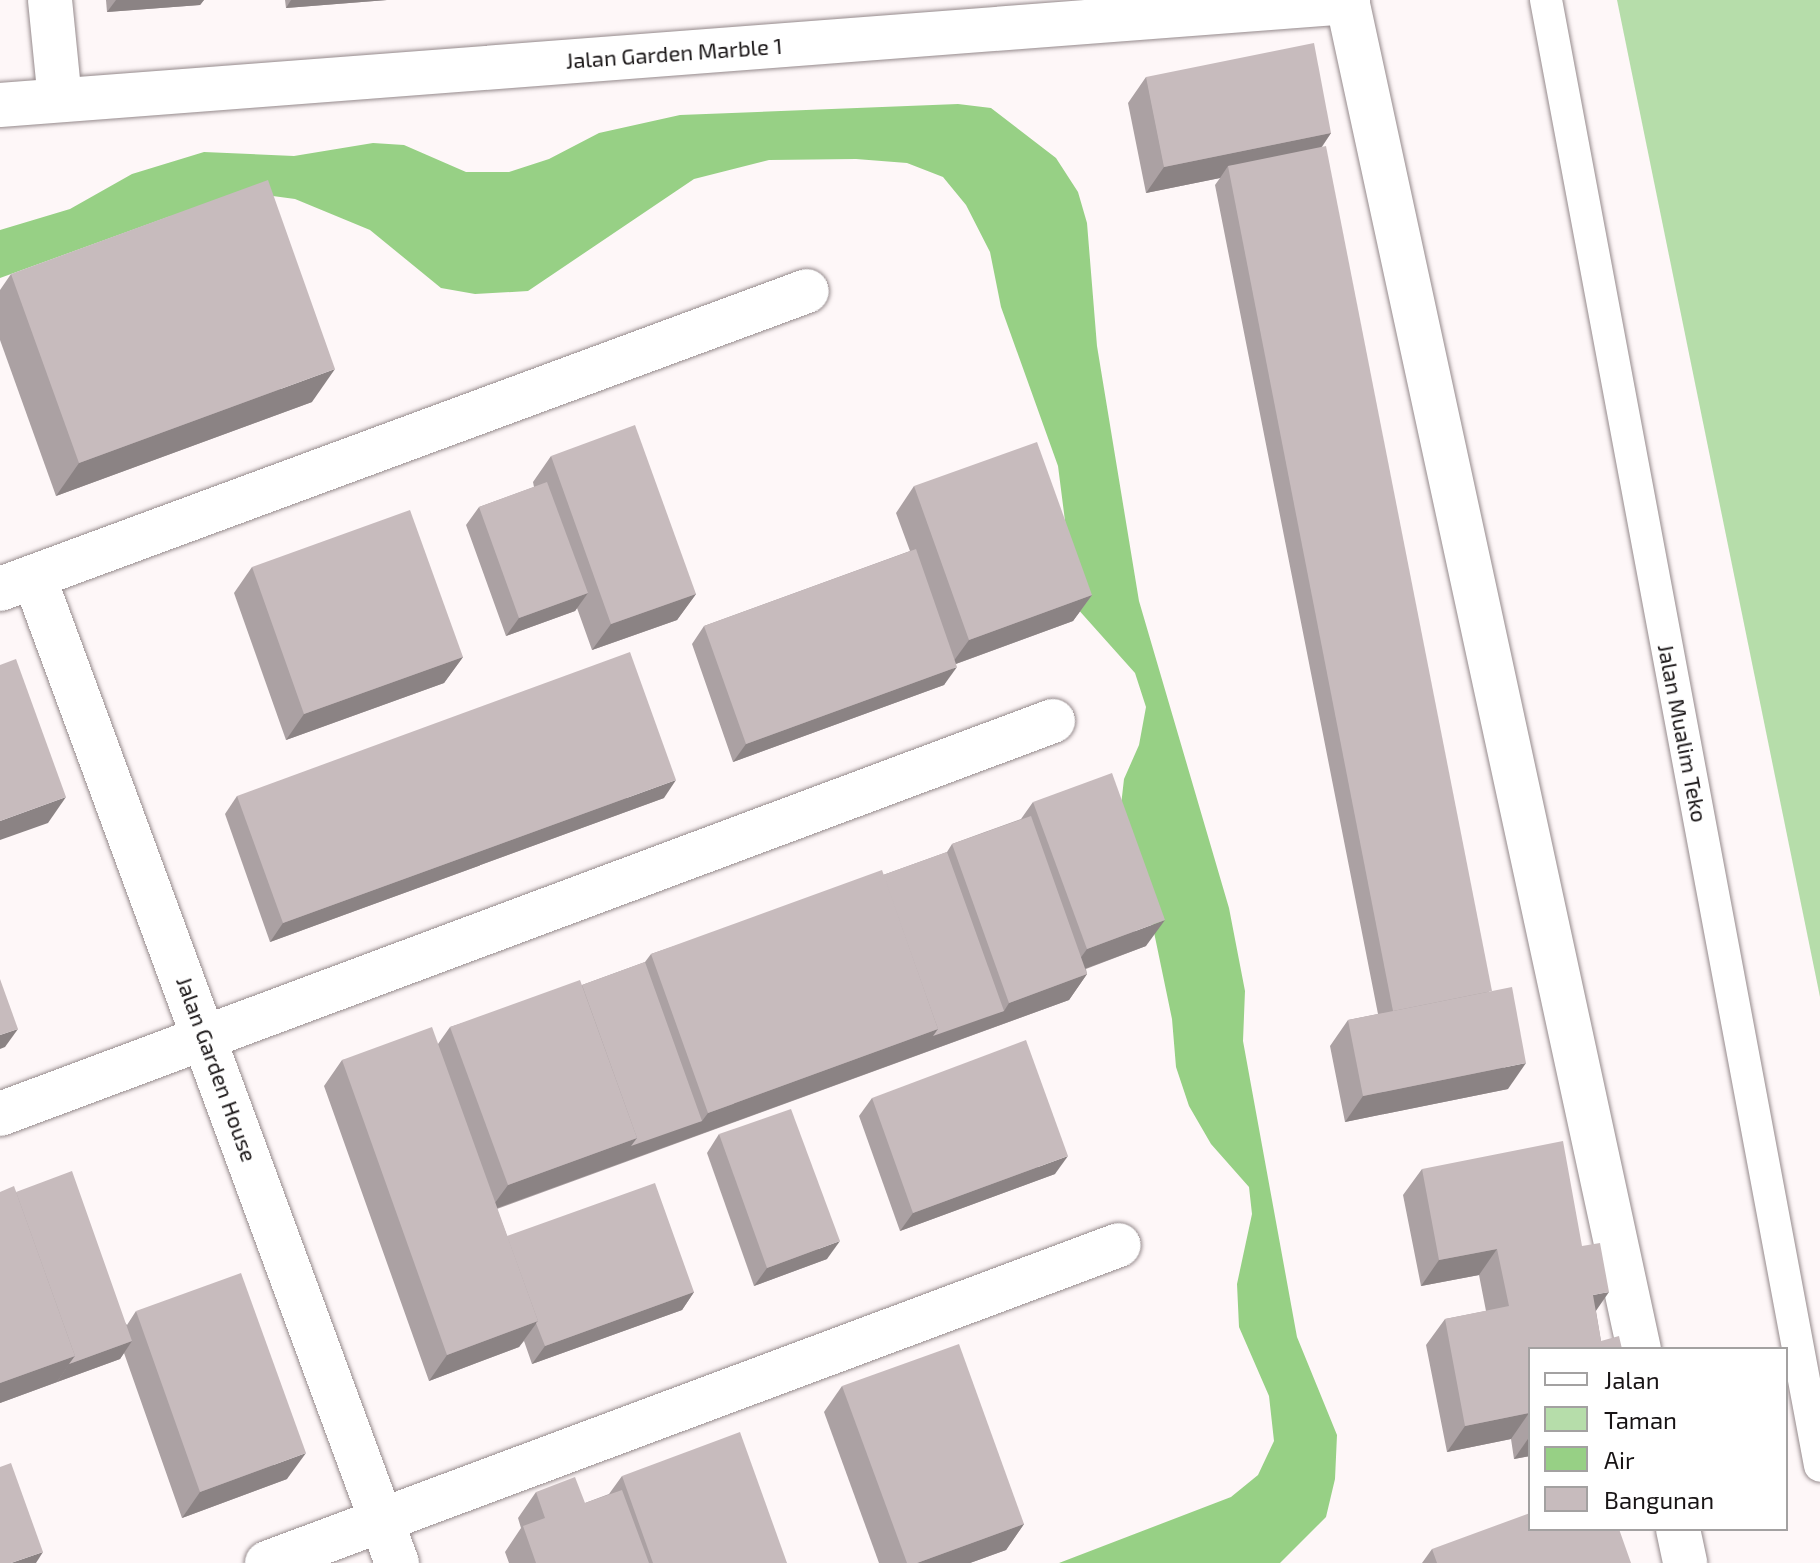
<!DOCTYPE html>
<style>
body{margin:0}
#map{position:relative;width:1820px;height:1563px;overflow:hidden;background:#fef7f8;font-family:"Exo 2",sans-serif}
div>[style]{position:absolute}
.green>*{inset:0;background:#b6ddaa}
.water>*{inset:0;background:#97d085}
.roads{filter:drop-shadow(0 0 2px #958a8c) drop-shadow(0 0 2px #958a8c)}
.service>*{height:32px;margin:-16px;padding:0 16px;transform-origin:16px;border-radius:16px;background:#fff}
.minor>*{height:44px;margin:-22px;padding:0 22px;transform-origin:22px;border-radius:22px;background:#fff}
.wall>*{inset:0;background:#aba1a3}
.shaded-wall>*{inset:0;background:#8b8384}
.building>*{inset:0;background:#c7bbbd}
span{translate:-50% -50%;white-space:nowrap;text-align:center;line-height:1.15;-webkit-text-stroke:6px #fff;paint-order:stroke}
.street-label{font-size:22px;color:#181415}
.legend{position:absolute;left:1528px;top:1347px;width:260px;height:184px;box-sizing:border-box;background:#fff;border:2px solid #a3a1a1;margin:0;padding:10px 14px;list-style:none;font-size:24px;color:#181415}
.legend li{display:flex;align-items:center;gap:16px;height:40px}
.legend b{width:40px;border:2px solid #a3a1a1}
</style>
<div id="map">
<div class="green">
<i style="clip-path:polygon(1617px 0,1820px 0,1820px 997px)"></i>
</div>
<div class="water">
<i style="clip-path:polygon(958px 104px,991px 108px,1056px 158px,1078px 192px,1087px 223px,1097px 346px,1139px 601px,1229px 908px,1245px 991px,1243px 1041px,1297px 1337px,1337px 1435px,1335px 1479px,1326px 1517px,1280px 1563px,1059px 1563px,1231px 1497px,1258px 1475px,1274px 1441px,1269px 1396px,1239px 1327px,1237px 1284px,1252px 1214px,1249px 1187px,1211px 1144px,1189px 1106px,1176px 1067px,1172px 1019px,1150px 913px,1119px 823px,1124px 779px,1139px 745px,1146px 707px,1135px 673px,1076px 607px,1058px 466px,1001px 307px,990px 252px,966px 205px,943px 177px,907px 163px,856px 159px,769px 160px,694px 179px,528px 291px,475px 294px,441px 288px,370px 230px,295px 199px,258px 194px,168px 217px,0 278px,0 230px,70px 209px,132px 174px,204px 152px,294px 156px,373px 143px,404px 145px,466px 172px,509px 172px,549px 159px,599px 133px,680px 115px)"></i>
</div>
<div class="roads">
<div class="service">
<i style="left:1546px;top:0;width:1491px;rotate:79.41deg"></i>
</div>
<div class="minor">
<i style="left:50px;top:0;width:100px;rotate:84.3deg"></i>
<i style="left:1347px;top:0;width:1380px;rotate:77.79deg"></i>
<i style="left:0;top:105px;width:1352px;rotate:-4.37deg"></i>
<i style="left:34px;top:577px;width:1051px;rotate:69.79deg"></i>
<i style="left:0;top:589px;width:860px;rotate:-20.27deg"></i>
<i style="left:0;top:1114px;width:1124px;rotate:-20.47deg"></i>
<i style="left:1678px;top:1529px;width:35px;rotate:78deg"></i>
<i style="left:267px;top:1563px;width:909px;rotate:-20.47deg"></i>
</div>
</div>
<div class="wall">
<i style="clip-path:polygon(106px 0,204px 0,200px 5px,107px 12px)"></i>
<i style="clip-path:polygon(285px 0,387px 0,286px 8px)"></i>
<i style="clip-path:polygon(1146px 77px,1331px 133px,1322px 147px,1508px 1089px,1345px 1122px,1330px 1046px,1348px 1020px,1378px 1014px,1215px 185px,1220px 178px,1146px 193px,1128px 103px)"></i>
<i style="clip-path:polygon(11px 274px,312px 402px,56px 496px,0 340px,0 290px)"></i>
<i style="clip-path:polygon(551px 456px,696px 594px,677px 620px,592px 650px,577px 608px,575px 611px,506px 636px,466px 525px,479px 507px,534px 487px,533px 482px)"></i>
<i style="clip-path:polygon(914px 486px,1092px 595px,1073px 621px,956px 664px,944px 685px,733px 762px,692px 644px,704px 626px,910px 551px,896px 513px)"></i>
<i style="clip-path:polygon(252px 567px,463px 657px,444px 683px,286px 740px,234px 593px)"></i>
<i style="clip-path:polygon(237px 796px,664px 798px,270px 942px,225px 814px)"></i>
<i style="clip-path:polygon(1033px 802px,1146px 946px,1086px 969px,1087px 974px,1069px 1000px,497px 1209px,507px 1236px,694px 1292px,682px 1310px,532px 1364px,524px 1341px,519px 1347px,429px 1381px,324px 1086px,342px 1060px,438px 1044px,450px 1027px,582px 985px,645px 962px,651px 954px,883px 875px,947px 852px,952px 844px,1021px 819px)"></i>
<i style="clip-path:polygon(872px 1098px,1055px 1174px,900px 1231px,859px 1116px)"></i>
<i style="clip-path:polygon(719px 1134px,827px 1259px,754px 1286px,707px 1153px)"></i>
<i style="clip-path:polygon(1422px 1169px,1596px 1311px,1601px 1341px,1622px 1349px,1530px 1349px,1530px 1456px,1514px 1459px,1511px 1439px,1447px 1452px,1426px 1345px,1445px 1319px,1486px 1311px,1479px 1275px,1421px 1286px,1403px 1195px)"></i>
<i style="clip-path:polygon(0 1192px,16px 1192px,127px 1325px,136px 1311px,287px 1479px,182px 1518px,124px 1353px,120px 1359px,0 1403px)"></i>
<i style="clip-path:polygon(842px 1386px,1024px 1524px,1006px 1550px,970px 1563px,879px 1563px,824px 1412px)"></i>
<i style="clip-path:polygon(622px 1476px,787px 1563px,509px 1563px,505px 1552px,521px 1528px,518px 1518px,536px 1492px,585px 1503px,609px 1494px)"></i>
<i style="clip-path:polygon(1432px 1549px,1631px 1563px,1422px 1563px)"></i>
</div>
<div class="shaded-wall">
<i style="clip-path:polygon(116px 0,204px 0,200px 5px,107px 12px)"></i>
<i style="clip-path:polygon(291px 0,387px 0,286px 8px)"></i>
<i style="clip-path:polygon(1331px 133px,1313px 159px,1228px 166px,1220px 178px,1146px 193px,1164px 167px)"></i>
<i style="clip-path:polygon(335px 369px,312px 402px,56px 496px,79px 463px)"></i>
<i style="clip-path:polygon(588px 593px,575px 611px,506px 636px,519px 618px)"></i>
<i style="clip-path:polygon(696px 594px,677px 620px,592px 650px,611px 624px)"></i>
<i style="clip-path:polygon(1092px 595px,1073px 621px,950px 666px,969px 640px)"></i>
<i style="clip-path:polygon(463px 657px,444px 683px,286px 740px,304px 714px)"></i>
<i style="clip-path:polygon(957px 667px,944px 685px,733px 762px,746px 744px)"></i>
<i style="clip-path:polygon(676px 780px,664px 798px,270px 942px,283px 923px)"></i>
<i style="clip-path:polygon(66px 797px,48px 823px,0 840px,0 821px)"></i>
<i style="clip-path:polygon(1165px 920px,1146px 946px,1068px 975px,1087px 949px)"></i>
<i style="clip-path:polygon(1087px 974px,1069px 1000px,489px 1211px,508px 1185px,637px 1138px,702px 1121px,708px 1113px,938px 1029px,1004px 1011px,1009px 1003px)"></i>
<i style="clip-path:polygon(18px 1029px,5px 1047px,0 1049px,0 1035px)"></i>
<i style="clip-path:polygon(1526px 1063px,1508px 1089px,1345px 1122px,1363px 1096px)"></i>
<i style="clip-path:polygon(1068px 1156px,1055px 1174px,900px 1231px,913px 1213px)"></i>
<i style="clip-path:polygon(840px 1241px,827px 1259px,754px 1286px,767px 1268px)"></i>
<i style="clip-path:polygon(1497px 1249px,1479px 1275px,1421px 1286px,1439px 1260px)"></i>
<i style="clip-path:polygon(694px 1292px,682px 1310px,532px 1364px,545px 1346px)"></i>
<i style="clip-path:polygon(1609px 1292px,1591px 1318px,1593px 1295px)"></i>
<i style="clip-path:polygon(538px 1321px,519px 1347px,429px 1381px,447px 1355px)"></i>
<i style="clip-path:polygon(132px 1341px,120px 1359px,57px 1382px,69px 1364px)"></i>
<i style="clip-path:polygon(75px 1356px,57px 1382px,0 1403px,0 1383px)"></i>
<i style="clip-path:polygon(1529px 1413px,1511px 1439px,1447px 1452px,1465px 1426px)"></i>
<i style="clip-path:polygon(1530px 1436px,1530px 1456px,1514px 1459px)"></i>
<i style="clip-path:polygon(306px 1453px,287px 1479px,182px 1518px,200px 1492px)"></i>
<i style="clip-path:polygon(1024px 1524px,1006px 1550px,970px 1563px,917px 1563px)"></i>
<i style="clip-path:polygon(43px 1552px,36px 1563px,11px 1563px)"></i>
</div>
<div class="building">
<i style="clip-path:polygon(1314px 43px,1331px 133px,1164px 167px,1146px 77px)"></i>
<i style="clip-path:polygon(1326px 146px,1492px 991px,1393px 1011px,1228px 166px)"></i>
<i style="clip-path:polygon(268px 180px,335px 369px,79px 463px,11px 274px)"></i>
<i style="clip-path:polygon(635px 425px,696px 594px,611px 624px,551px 456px)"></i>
<i style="clip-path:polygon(1037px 442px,1092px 595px,969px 640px,914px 486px)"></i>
<i style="clip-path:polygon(547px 482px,588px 593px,519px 618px,479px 507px)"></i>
<i style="clip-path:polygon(410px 510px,463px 657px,304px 714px,252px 567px)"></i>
<i style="clip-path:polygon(916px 549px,957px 667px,746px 744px,704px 626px)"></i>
<i style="clip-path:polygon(630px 652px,676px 780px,283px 923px,237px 796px)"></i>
<i style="clip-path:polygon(16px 659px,66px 797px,0 821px,0 665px)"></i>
<i style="clip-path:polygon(1112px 773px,1165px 920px,1087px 949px,1033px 802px)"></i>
<i style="clip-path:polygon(1031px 816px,1087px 974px,1009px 1003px,952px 844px)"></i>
<i style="clip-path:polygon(947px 852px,1004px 1011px,933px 1036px,938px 1029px,883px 875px)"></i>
<i style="clip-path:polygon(882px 870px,938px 1029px,708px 1113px,651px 954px)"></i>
<i style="clip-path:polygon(645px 962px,702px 1121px,631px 1146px,637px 1138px,582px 985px)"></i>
<i style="clip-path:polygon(0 979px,18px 1029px,0 1035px)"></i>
<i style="clip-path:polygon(580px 980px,637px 1138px,508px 1185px,450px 1027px)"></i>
<i style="clip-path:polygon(1512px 987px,1526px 1063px,1363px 1096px,1348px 1020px)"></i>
<i style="clip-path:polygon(432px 1027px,538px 1321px,447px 1355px,342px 1060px)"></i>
<i style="clip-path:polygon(1026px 1040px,1068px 1156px,913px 1213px,872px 1098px)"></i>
<i style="clip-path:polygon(791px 1109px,840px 1241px,767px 1268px,719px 1134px)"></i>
<i style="clip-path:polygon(1563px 1141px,1582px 1246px,1600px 1243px,1609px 1292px,1593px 1295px,1601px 1341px,1619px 1336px,1622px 1349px,1530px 1349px,1530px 1420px,1529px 1413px,1465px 1426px,1445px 1319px,1509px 1306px,1497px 1249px,1439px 1260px,1422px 1169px)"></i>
<i style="clip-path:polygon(72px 1171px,132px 1341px,69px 1364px,75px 1356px,16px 1192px)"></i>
<i style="clip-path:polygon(655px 1183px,694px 1292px,545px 1346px,536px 1323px,538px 1321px,507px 1236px)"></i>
<i style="clip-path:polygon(14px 1186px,75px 1356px,0 1383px,0 1192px)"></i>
<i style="clip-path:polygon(241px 1273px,306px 1453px,200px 1492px,136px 1311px)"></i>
<i style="clip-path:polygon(959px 1344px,1024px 1524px,917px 1563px,907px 1563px,842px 1386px)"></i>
<i style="clip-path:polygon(740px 1432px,787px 1563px,653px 1563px,622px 1476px)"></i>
<i style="clip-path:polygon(11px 1463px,43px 1552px,11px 1563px,0 1563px,0 1467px)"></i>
<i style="clip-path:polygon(575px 1477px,585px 1503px,622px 1490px,649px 1563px,536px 1563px,523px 1526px,545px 1518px,536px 1492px)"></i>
<i style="clip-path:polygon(1530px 1513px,1530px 1529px,1619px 1529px,1631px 1563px,1437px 1563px,1432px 1549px)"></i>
</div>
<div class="street-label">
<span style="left:674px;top:53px;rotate:-4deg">Jalan Garden Marble 1</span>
<span style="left:1683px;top:733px;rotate:79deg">Jalan Mualim Teko</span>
<span style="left:217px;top:1069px;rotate:70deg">Jalan Garden House</span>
</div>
<ul class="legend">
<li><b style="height:10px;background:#fff"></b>Jalan</li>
<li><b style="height:22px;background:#b6ddaa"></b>Taman</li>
<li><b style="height:22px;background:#97d085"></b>Air</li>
<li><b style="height:22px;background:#c7bbbd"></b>Bangunan</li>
</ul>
</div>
